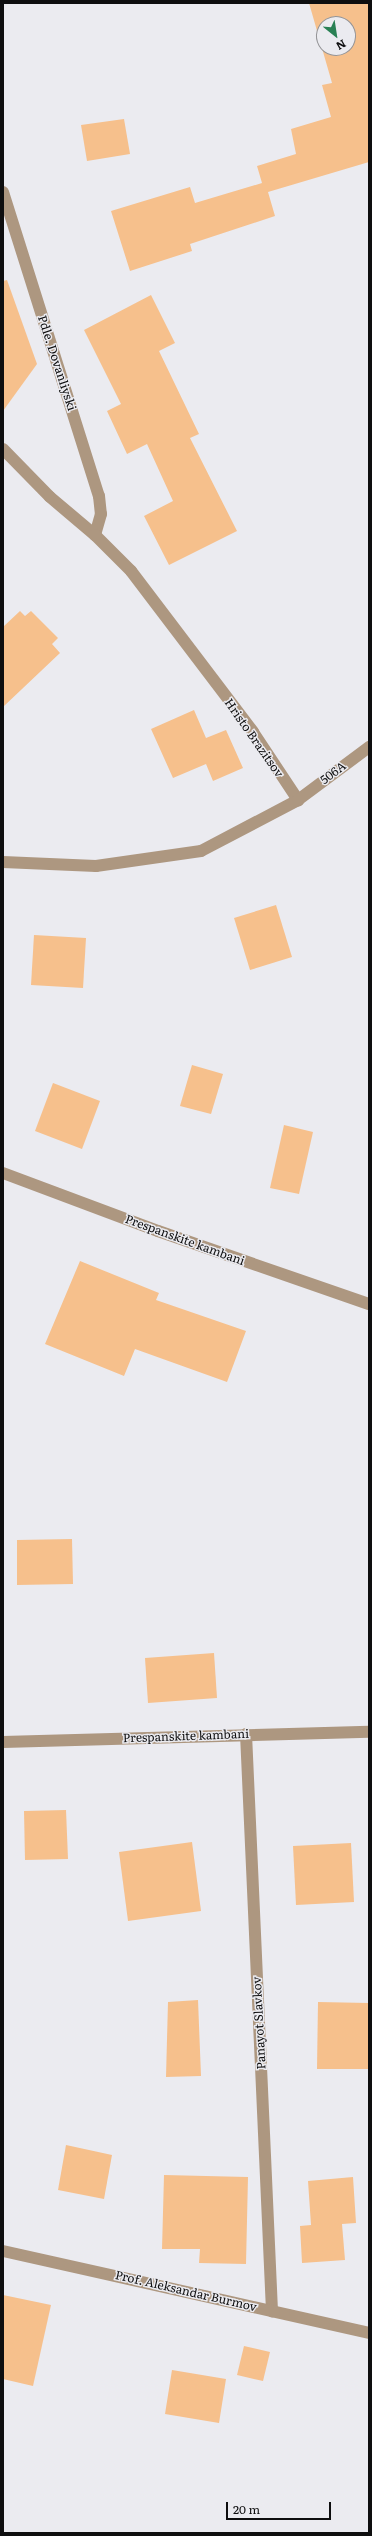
<!DOCTYPE html>
<meta charset="utf-8">
<style>
body{margin:0}
#map{position:relative;width:372px;height:2536px;overflow:hidden;background:#ebebf0;font-family:Literata,serif}
div>[style]{position:absolute}
.building>*{inset:0;background:#f6c08c}
.lane>*{height:12px;margin:-6px;padding:0 6px;transform-origin:6px;border-radius:6px;background:#ad9780}
.street>*{height:12px;margin:-6px;padding:0 6px;transform-origin:6px;border-radius:6px;background:#ad9780}
span{translate:-50% -50%;white-space:nowrap;text-align:center;line-height:1.15;-webkit-text-stroke:3px #ebebf0;paint-order:stroke}
.street-label{font-size:12px;color:#0e0e0f}
.frame{position:absolute;inset:0;border:4px solid #0e0e0f;pointer-events:none}
.north{position:absolute;left:316px;top:16px;width:40px;height:40px;box-sizing:border-box;background:#ebebf0;border:1px solid #939396;border-radius:50%;rotate:150deg;font-size:11px;font-weight:700;line-height:16px;text-align:center;color:#0e0e0f}
.north::after{content:'';display:block;margin:auto;width:14px;height:18px;background:#298054;clip-path:polygon(50% 0,100% 100%,50% 72%,0 100%)}
.scale{position:absolute;left:226px;top:2502px;width:105px;height:18px;box-sizing:border-box;border:2px solid #0e0e0f;border-top:0;padding-left:5px;font-size:12px;line-height:14px;white-space:nowrap;color:#0e0e0f;-webkit-text-stroke:3px #ebebf0;paint-order:stroke}
</style>
<div id="map">
<div class="building">
<i style="clip-path:polygon(evenodd,309px 3px,369px 3px,369px 162px,268px 192px,275px 216px,190px 244px,192px 251px,130px 271px,111px 211px,190px 187px,195px 203px,262px 183px,257px 166px,296px 154px,291px 129px,331px 117px,322px 85px,332px 83px,309px 3px,324px 24px,348px 24px,348px 48px,324px 48px,324px 24px)"></i>
<i style="clip-path:polygon(124px 119px,130px 154px,87px 161px,81px 125px)"></i>
<i style="clip-path:polygon(7px 280px,37px 364px,3px 411px,3px 281px)"></i>
<i style="clip-path:polygon(151px 295px,175px 343px,159px 351px,199px 434px,190px 438px,237px 531px,169px 565px,144px 516px,173px 501px,147px 444px,127px 454px,107px 411px,121px 404px,84px 330px)"></i>
<i style="clip-path:polygon(20px 611px,25px 616px,31px 611px,58px 638px,52px 644px,60px 653px,3px 707px,3px 627px)"></i>
<i style="clip-path:polygon(194px 710px,206px 738px,226px 730px,243px 768px,213px 781px,206px 764px,173px 778px,151px 729px)"></i>
<i style="clip-path:polygon(276px 905px,292px 957px,250px 970px,234px 918px)"></i>
<i style="clip-path:polygon(34px 935px,86px 938px,83px 988px,31px 985px)"></i>
<i style="clip-path:polygon(192px 1065px,223px 1074px,211px 1114px,180px 1106px)"></i>
<i style="clip-path:polygon(53px 1083px,100px 1101px,82px 1149px,35px 1131px)"></i>
<i style="clip-path:polygon(284px 1125px,313px 1132px,299px 1194px,270px 1188px)"></i>
<i style="clip-path:polygon(80px 1261px,159px 1293px,156px 1300px,246px 1331px,227px 1382px,135px 1349px,124px 1376px,45px 1344px)"></i>
<i style="clip-path:polygon(72px 1539px,73px 1584px,17px 1585px,17px 1540px)"></i>
<i style="clip-path:polygon(214px 1653px,217px 1698px,148px 1703px,145px 1658px)"></i>
<i style="clip-path:polygon(66px 1810px,68px 1859px,25px 1860px,24px 1811px)"></i>
<i style="clip-path:polygon(192px 1842px,201px 1911px,128px 1921px,119px 1852px)"></i>
<i style="clip-path:polygon(351px 1843px,354px 1902px,296px 1905px,293px 1846px)"></i>
<i style="clip-path:polygon(198px 2000px,201px 2076px,166px 2077px,168px 2002px)"></i>
<i style="clip-path:polygon(318px 2002px,369px 2003px,369px 2069px,317px 2069px)"></i>
<i style="clip-path:polygon(66px 2145px,112px 2155px,104px 2199px,58px 2190px)"></i>
<i style="clip-path:polygon(164px 2175px,248px 2177px,246px 2264px,199px 2263px,200px 2249px,162px 2249px)"></i>
<i style="clip-path:polygon(353px 2177px,356px 2223px,342px 2224px,345px 2260px,302px 2263px,300px 2226px,311px 2225px,308px 2181px)"></i>
<i style="clip-path:polygon(3px 2295px,51px 2305px,33px 2386px,3px 2379px)"></i>
<i style="clip-path:polygon(244px 2346px,270px 2352px,263px 2381px,237px 2375px)"></i>
<i style="clip-path:polygon(172px 2370px,226px 2379px,219px 2423px,165px 2414px)"></i>
</div>
<div class="lane">
<i style="left:246px;top:1734px;width:578px;rotate:87.42deg"></i>
<i style="left:3px;top:1742px;width:366px;rotate:-1.6deg"></i>
<i style="left:3px;top:2251px;width:375px;rotate:12.6deg"></i>
</div>
<div class="street">
<i style="left:3px;top:192px;width:319px;rotate:72.5deg"></i>
<i style="left:99px;top:496px;width:18px;rotate:84deg"></i>
<i style="left:101px;top:514px;width:22px;rotate:106deg"></i>
<i style="left:3px;top:449px;width:67px;rotate:45.6deg"></i>
<i style="left:50px;top:497px;width:59px;rotate:40.2deg"></i>
<i style="left:95px;top:535px;width:51px;rotate:45deg"></i>
<i style="left:131px;top:571px;width:202px;rotate:52.8deg"></i>
<i style="left:253px;top:732px;width:82px;rotate:56.5deg"></i>
<i style="left:3px;top:862px;width:93px;rotate:2.5deg"></i>
<i style="left:96px;top:866px;width:106px;rotate:-8.1deg"></i>
<i style="left:201px;top:851px;width:110px;rotate:-27.7deg"></i>
<i style="left:298px;top:800px;width:89px;rotate:-36.7deg"></i>
<i style="left:3px;top:1173px;width:165px;rotate:20.5deg"></i>
<i style="left:158px;top:1231px;width:223px;rotate:19.1deg"></i>
</div>
<div class="street-label">
<span style="left:57px;top:363px;rotate:72deg">Pdle. Dovanliyski</span>
<span style="left:254px;top:738px;rotate:55deg">Hristo Brazitsov</span>
<span style="left:333px;top:773px;rotate:-37deg">506А</span>
<span style="left:185px;top:1240px;rotate:20deg">Prespanskite kambani</span>
<span style="left:186px;top:1736px;rotate:-2deg">Prespanskite kambani</span>
<span style="left:259px;top:2023px;rotate:-93deg">Panayot Slavkov</span>
<span style="left:186px;top:2291px;rotate:13deg">Prof. Aleksandar Burmov</span>
</div>
<div class="frame"></div>
<div class="north">N</div>
<div class="scale">20 m</div>
</div>
